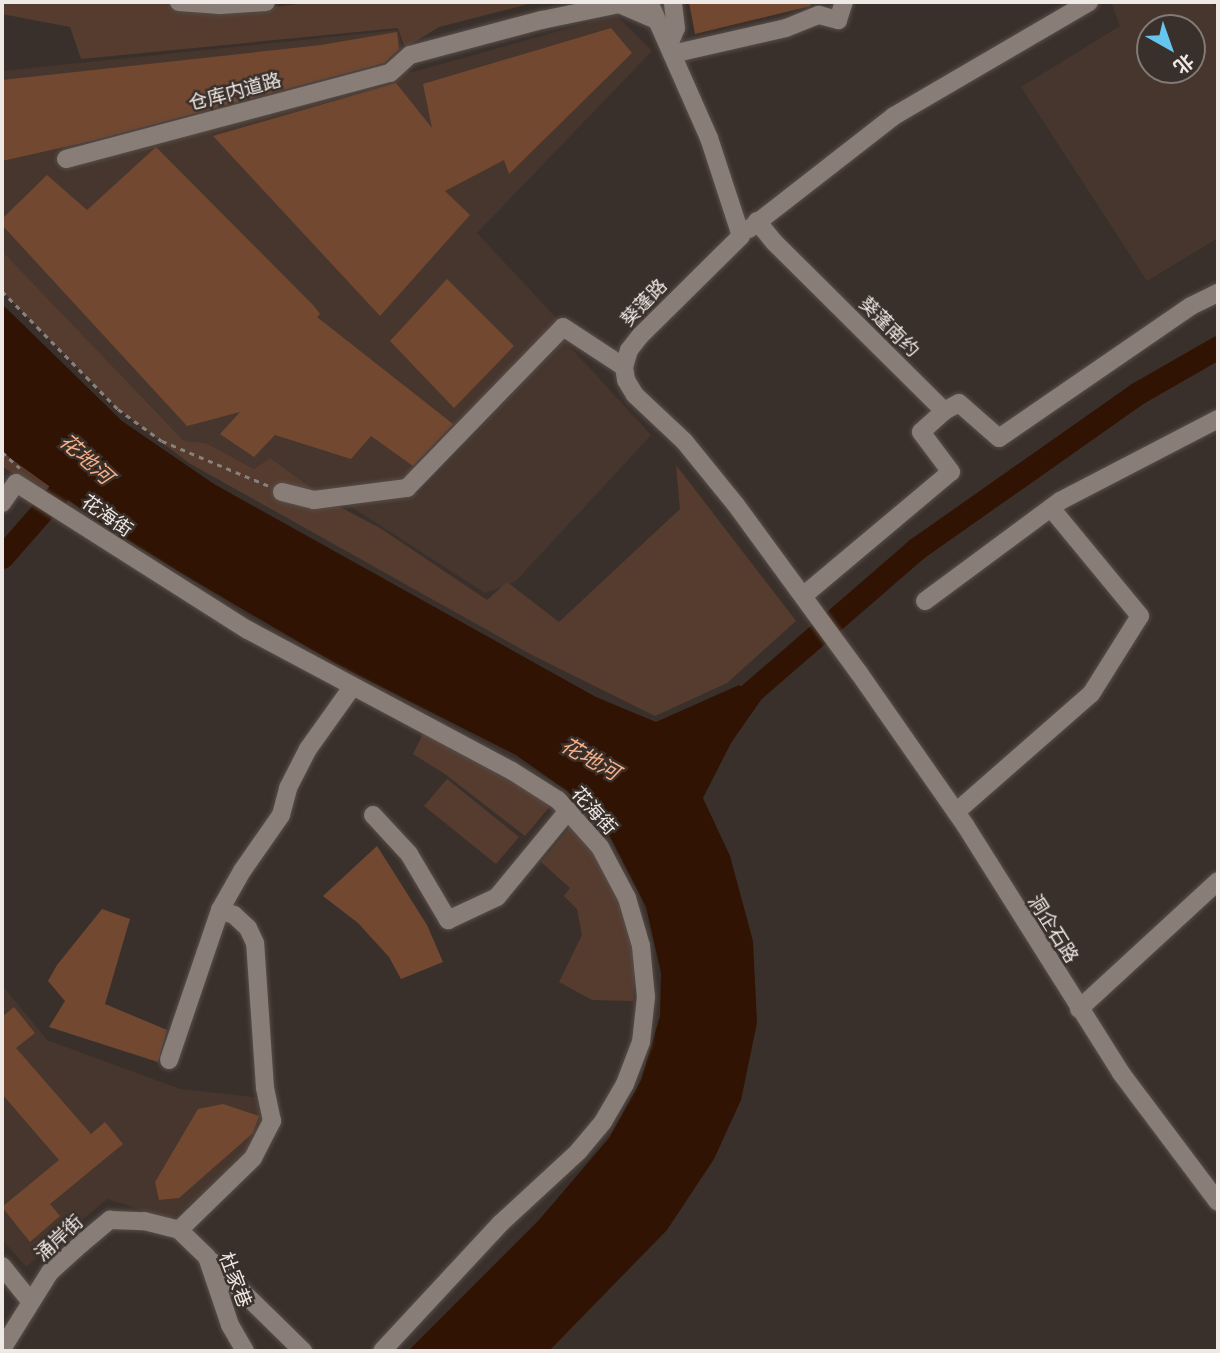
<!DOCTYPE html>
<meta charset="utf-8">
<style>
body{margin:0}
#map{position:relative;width:1220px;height:1353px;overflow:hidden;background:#3a302b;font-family:"Fira Sans","Noto Sans SC",sans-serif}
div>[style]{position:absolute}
.built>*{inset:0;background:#46362d}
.green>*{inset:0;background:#553c2f}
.water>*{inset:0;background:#301302}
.river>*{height:23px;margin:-11.5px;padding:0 11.5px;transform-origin:11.5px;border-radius:11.5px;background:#301302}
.building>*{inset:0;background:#734830}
.path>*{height:2.5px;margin-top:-1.25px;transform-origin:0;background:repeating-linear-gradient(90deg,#88807b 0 5px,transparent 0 10px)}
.roads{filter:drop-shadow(0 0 2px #574e4a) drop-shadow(0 0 2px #574e4a)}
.minor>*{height:18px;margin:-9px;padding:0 9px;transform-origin:9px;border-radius:9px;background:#897d77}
span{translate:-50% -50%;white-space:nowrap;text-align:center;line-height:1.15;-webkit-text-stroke:5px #3a302b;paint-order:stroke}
.street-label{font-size:19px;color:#efe9e5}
.water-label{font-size:21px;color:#f8b089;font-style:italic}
.frame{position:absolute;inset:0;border:4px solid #efe9e5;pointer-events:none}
.north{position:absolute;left:1136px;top:14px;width:70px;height:70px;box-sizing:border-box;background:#3a302b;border:2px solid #827a75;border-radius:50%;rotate:140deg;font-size:19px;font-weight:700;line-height:28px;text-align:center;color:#efe9e5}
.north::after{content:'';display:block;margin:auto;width:24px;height:32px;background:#65c5ee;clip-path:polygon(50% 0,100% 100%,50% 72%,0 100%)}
</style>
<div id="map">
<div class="built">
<i style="clip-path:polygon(evenodd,1111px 2px,1212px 2px,1218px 11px,1218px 238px,1147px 281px,1021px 87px,1120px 26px,1111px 2px,1150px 28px,1192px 28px,1192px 70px,1150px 70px,1150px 28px)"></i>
<i style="clip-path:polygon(616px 15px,652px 51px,477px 233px,559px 321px,407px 488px,316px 491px,270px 458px,254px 469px,206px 443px,184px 441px,2px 251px,2px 71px,398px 30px,409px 73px)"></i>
<i style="clip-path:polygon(563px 339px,651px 435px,515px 582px,485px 593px,350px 506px,420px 493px)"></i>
<i style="clip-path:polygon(2px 985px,47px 1040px,180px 1089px,264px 1098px,272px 1137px,171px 1219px,107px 1199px,26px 1267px,2px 1239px)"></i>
</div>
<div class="green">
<i style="clip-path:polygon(2px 2px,153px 2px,230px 12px,315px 2px,536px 2px,439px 27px,405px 48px,398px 28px,81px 59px,70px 27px,2px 14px)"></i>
<i style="clip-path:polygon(2px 251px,184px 441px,206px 443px,254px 469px,270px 458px,316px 491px,285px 493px,340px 507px,380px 528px,487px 600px,507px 582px,559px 622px,680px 509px,676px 465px,796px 621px,727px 683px,655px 716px,532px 655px,189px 463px,118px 409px,2px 291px)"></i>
<i style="clip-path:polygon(2px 450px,54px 489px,49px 499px,2px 466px)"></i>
<i style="clip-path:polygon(424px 732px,551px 805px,525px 836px,445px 774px,413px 754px)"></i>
<i style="clip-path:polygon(447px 779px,519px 837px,496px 864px,424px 806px)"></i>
<i style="clip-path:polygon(570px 827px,596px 852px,617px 897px,628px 928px,635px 964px,633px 1001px,592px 1000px,559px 982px,582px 935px,577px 909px,564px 896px,570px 888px,541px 862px)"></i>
</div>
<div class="water">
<i style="clip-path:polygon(2px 304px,122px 421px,214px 484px,596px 697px,656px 722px,739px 685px,761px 700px,731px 743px,703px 798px,730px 856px,753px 941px,757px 1023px,741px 1100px,714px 1159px,667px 1230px,549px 1351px,408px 1351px,539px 1220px,609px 1138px,641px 1080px,660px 1016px,661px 973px,646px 907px,606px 829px,567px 791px,516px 755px,338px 665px,181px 573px,102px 524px,10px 458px,2px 450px)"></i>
</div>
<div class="river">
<i style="left:2px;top:557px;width:117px;rotate:-48.8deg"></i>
<i style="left:728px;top:712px;width:249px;rotate:-40.9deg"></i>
<i style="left:916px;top:549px;width:271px;rotate:-35.1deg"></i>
<i style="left:1138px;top:393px;width:92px;rotate:-29.9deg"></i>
</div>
<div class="building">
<i style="clip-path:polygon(689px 2px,810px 2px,811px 6px,695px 34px)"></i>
<i style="clip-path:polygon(611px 28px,632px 53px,509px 174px,504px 160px,445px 191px,470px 215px,380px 316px,213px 136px,396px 83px,432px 128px,423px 84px)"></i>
<i style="clip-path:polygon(397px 32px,399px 49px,384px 63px,91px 141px,2px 161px,2px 80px,321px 45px)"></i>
<i style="clip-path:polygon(156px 147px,314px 306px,320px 314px,317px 317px,453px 424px,413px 466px,371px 436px,351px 459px,275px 435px,254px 457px,220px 434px,240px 412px,187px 426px,2px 225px,2px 219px,47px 175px,87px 210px)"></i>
<i style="clip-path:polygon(447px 279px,514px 346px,454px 408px,390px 341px)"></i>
<i style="clip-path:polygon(377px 846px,427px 925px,443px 962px,401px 979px,389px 957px,358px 923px,323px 896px)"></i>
<i style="clip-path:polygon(102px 909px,130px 919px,105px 1004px,167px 1030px,158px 1062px,49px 1027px,65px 1001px,48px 981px,57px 965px)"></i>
<i style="clip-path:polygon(14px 1007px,35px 1033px,16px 1048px,91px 1134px,105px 1122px,123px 1144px,50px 1204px,60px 1216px,30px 1242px,2px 1207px,59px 1160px,2px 1094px,2px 1017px)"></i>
<i style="clip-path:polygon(223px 1104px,259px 1116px,253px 1133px,179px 1198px,159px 1200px,155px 1182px,198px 1109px)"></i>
</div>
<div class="path">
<i style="left:2px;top:291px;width:165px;rotate:45.5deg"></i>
<i style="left:118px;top:409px;width:54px;rotate:36deg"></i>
<i style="left:162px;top:441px;width:116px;rotate:22.8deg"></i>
<i style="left:2px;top:452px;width:24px;rotate:42deg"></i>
</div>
<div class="roads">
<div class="minor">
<i style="left:179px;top:2px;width:41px;rotate:4.2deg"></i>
<i style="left:220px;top:5px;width:46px;rotate:-3.7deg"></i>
<i style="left:649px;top:2px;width:149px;rotate:66.2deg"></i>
<i style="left:709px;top:138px;width:103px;rotate:71.9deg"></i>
<i style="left:741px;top:236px;width:142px;rotate:135.3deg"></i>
<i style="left:640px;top:336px;width:18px;rotate:128deg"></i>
<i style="left:629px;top:350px;width:18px;rotate:106deg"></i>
<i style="left:624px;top:367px;width:13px;rotate:81deg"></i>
<i style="left:626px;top:380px;width:17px;rotate:59deg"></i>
<i style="left:635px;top:395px;width:67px;rotate:43.2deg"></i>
<i style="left:684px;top:441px;width:82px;rotate:50.9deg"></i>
<i style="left:736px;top:505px;width:208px;rotate:53.8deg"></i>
<i style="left:859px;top:673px;width:185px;rotate:55.1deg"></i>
<i style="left:965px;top:825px;width:293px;rotate:57.8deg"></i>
<i style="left:1121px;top:1073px;width:161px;rotate:53.1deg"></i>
<i style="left:669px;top:45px;width:18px;rotate:-68deg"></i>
<i style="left:676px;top:28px;width:26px;rotate:-97deg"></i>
<i style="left:672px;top:54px;width:117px;rotate:-12.8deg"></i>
<i style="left:786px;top:28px;width:35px;rotate:-22deg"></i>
<i style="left:819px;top:15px;width:20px;rotate:15deg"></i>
<i style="left:838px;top:20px;width:19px;rotate:-72deg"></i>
<i style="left:66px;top:159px;width:335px;rotate:-14.9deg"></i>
<i style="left:390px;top:73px;width:27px;rotate:-42deg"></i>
<i style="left:410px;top:55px;width:137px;rotate:-14.9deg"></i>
<i style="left:542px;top:20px;width:79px;rotate:-11.7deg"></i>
<i style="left:619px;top:4px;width:38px;rotate:23deg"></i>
<i style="left:757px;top:221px;width:27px;rotate:51deg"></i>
<i style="left:774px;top:242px;width:240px;rotate:44.8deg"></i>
<i style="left:944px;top:411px;width:17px;rotate:-28deg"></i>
<i style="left:959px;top:403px;width:53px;rotate:41.2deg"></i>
<i style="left:999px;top:438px;width:233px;rotate:-34.5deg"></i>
<i style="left:1191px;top:306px;width:30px;rotate:-26deg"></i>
<i style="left:749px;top:229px;width:184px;rotate:-37.9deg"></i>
<i style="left:894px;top:116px;width:226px;rotate:-30.3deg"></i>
<i style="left:282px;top:492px;width:33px;rotate:14deg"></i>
<i style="left:314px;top:500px;width:94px;rotate:-7.4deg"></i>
<i style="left:407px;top:488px;width:224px;rotate:-45.9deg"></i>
<i style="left:563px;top:327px;width:73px;rotate:33.3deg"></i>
<i style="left:2px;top:503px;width:24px;rotate:-55deg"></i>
<i style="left:16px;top:483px;width:275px;rotate:32.4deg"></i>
<i style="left:248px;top:630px;width:299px;rotate:28.1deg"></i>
<i style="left:512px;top:771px;width:54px;rotate:32.2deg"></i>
<i style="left:558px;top:800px;width:63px;rotate:48.2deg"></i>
<i style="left:600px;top:847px;width:58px;rotate:62.1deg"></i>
<i style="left:627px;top:898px;width:50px;rotate:73.7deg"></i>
<i style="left:641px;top:946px;width:51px;rotate:84.4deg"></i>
<i style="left:646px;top:997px;width:45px;rotate:96.3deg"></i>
<i style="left:641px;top:1042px;width:45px;rotate:110.9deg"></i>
<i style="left:625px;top:1084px;width:44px;rotate:120.1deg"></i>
<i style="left:603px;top:1122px;width:38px;rotate:130deg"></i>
<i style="left:579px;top:1151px;width:108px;rotate:137.3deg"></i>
<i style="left:500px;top:1224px;width:173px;rotate:132.9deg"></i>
<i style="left:803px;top:596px;width:193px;rotate:-40deg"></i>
<i style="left:951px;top:472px;width:50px;rotate:-126.9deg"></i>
<i style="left:921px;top:432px;width:31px;rotate:-42deg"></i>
<i style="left:925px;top:601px;width:168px;rotate:-36.5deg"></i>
<i style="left:1060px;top:501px;width:178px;rotate:-27.4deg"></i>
<i style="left:956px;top:812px;width:179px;rotate:-41.2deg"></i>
<i style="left:1091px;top:694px;width:92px;rotate:-57.9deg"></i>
<i style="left:1140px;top:616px;width:140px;rotate:-129.5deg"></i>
<i style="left:373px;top:815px;width:53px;rotate:47.3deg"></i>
<i style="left:409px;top:854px;width:77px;rotate:59.4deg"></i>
<i style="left:448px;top:920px;width:54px;rotate:-25.1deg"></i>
<i style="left:497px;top:897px;width:112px;rotate:-50.5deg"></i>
<i style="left:1079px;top:1009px;width:189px;rotate:-42.6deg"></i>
<i style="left:169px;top:1060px;width:158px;rotate:-71.2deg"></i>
<i style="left:220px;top:910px;width:45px;rotate:-60.6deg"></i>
<i style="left:242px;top:871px;width:68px;rotate:-55.1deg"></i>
<i style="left:281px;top:815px;width:28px;rotate:-75deg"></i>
<i style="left:288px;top:788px;width:44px;rotate:-62.9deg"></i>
<i style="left:308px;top:749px;width:77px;rotate:-54.5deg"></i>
<i style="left:179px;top:1230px;width:103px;rotate:-44.2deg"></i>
<i style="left:253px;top:1158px;width:42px;rotate:-62.8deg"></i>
<i style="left:272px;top:1121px;width:34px;rotate:-102deg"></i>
<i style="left:265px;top:1088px;width:145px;rotate:-93.9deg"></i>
<i style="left:255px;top:943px;width:17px;rotate:-115deg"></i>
<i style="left:248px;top:928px;width:19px;rotate:-137deg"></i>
<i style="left:234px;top:915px;width:15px;rotate:-160deg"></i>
<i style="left:211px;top:1261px;width:129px;rotate:44.4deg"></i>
<i style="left:2px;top:1266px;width:46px;rotate:51.1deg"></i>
<i style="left:2px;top:1349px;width:91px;rotate:-58.1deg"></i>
<i style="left:50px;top:1272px;width:42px;rotate:-42.1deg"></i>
<i style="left:81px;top:1244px;width:38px;rotate:-40deg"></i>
<i style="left:110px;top:1220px;width:34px;rotate:2deg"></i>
<i style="left:144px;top:1221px;width:36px;rotate:14deg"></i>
<i style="left:179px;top:1230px;width:39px;rotate:44deg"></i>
<i style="left:207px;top:1257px;width:72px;rotate:71.3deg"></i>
<i style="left:230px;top:1325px;width:30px;rotate:60deg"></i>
</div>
</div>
<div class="street-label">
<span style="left:235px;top:92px;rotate:-15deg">仓库内道路</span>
<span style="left:644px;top:303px;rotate:-46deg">葵蓬路</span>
<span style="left:889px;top:327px;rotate:45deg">葵蓬南约</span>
<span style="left:107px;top:516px;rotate:35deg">花海街</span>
<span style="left:594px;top:811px;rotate:48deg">花海街</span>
<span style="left:1053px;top:929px;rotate:58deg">洞企石路</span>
<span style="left:59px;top:1238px;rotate:-43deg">涌岸街</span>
<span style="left:235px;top:1280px;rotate:69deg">杜家巷</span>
</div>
<div class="water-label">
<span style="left:86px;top:459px;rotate:42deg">花地河</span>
<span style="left:590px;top:759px;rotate:30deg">花地河</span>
</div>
<div class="frame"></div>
<div class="north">北</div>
</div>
